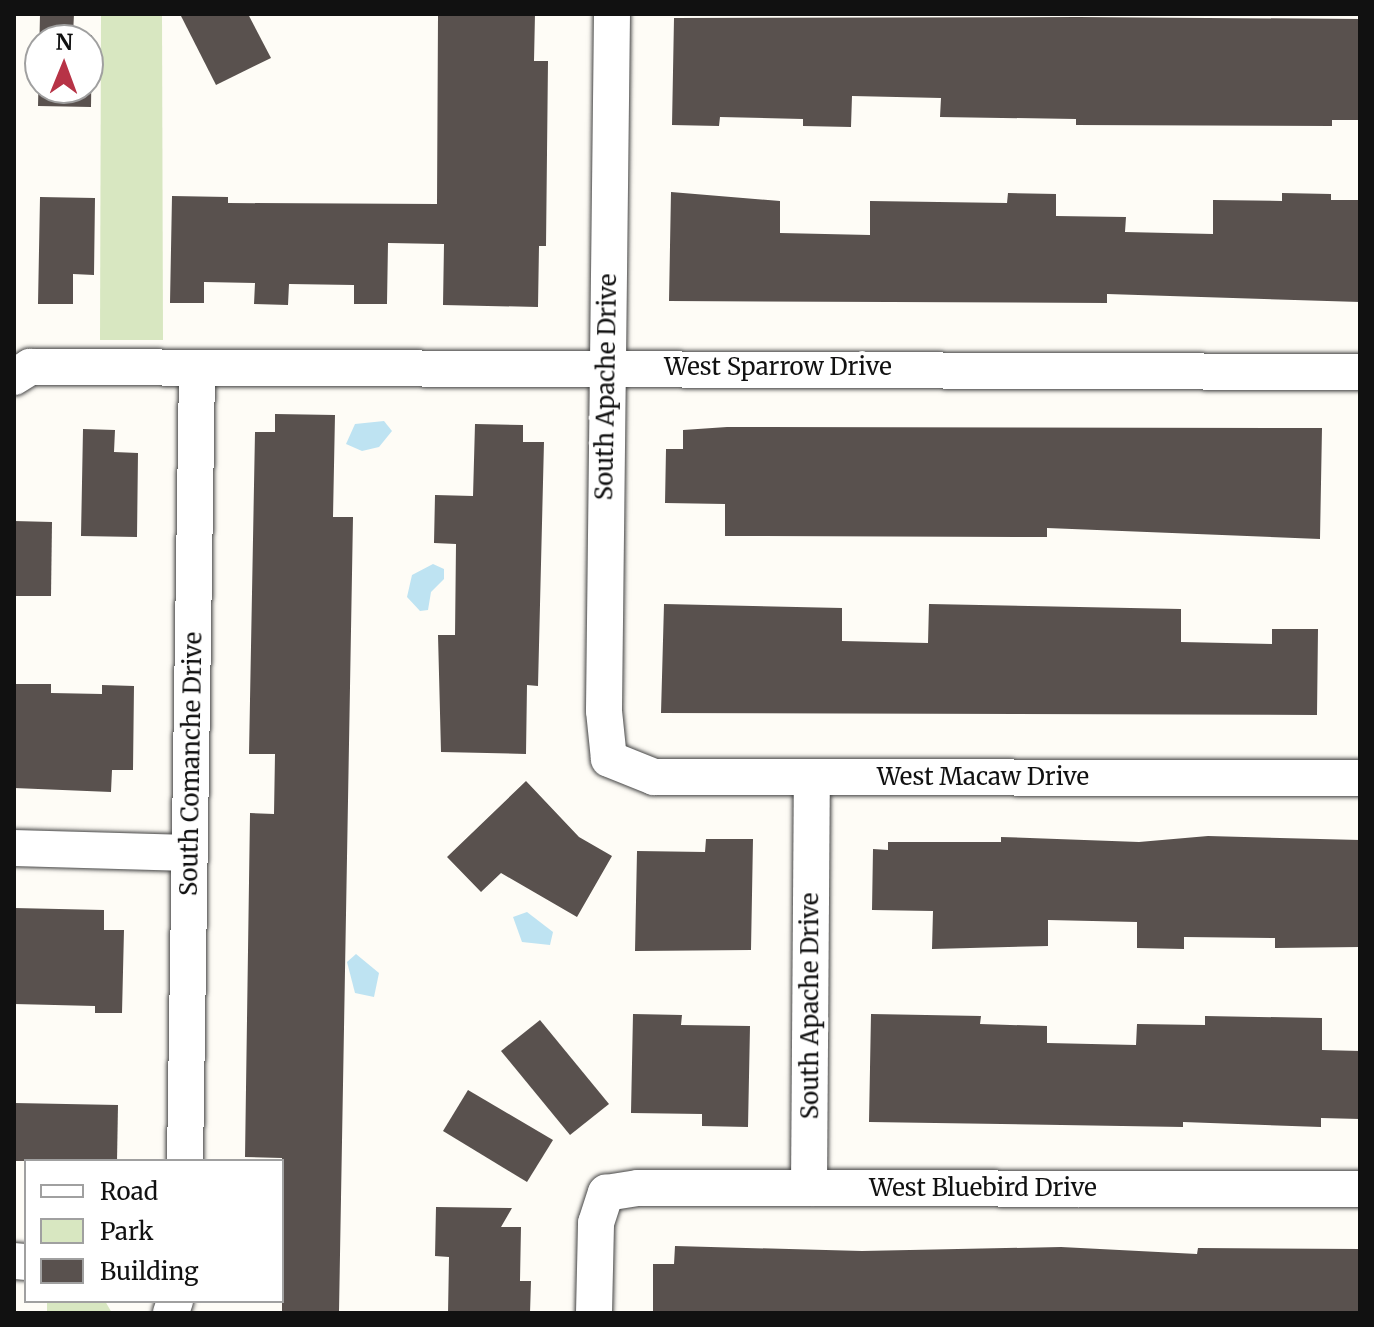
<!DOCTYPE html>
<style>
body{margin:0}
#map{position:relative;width:1374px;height:1327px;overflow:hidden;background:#fefcf6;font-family:Merriweather,serif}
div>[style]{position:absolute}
.green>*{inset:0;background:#d8e7c1}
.water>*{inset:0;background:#bee3f2}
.building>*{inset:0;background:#59514e}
.roads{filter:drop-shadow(0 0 2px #444) drop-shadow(0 0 2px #444)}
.minor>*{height:36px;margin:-18px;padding:0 18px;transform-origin:18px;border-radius:18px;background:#fff}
span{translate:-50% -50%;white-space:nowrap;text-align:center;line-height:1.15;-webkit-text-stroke:8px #fff;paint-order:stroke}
.street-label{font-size:24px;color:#111}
.frame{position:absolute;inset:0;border:16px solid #111;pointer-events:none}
.legend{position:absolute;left:24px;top:1159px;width:260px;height:144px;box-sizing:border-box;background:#fff;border:2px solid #a0a0a0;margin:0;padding:10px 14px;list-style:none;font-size:24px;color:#111}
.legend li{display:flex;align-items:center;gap:16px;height:40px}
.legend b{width:40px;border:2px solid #a0a0a0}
.north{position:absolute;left:24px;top:24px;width:80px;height:80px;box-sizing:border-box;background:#fff;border:2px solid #a0a0a0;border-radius:50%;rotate:1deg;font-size:22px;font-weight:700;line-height:32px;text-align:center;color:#111}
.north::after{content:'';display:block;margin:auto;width:28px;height:36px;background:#b73346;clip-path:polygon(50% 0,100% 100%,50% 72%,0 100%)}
</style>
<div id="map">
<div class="green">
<i style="clip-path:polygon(101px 14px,162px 14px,163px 340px,100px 340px)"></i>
<i style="clip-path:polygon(47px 1301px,105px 1301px,112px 1313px,47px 1313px)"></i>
</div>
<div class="water">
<i style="clip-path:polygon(384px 421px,392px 431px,379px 447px,362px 451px,346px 444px,355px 424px)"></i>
<i style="clip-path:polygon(433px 564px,444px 569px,444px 579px,431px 592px,428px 610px,420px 611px,407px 597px,412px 575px)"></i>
<i style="clip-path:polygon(527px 912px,553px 932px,550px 945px,522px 942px,513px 917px)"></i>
<i style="clip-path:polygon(356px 954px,379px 973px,374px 997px,355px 993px,347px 962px)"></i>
</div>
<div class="building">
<i style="clip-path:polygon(evenodd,40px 14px,74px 14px,73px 35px,92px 35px,91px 107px,38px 106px,40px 14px,40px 40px,88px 40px,88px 88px,40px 88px,40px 40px)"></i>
<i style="clip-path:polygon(180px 14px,248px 14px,271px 58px,216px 85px)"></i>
<i style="clip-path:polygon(438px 14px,535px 14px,534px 61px,548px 61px,546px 246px,539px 246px,538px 307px,443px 305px,444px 244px,388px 243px,387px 304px,354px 304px,354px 285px,289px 284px,288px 305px,254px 304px,255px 283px,204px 282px,204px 303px,170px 303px,172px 196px,228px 197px,228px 203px,437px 204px)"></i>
<i style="clip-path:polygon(1078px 17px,1360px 19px,1360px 120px,1332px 120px,1332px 126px,1076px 125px,1076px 119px,940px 117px,941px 98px,852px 96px,851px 127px,803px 126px,803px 119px,720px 117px,719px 126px,672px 125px,674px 18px)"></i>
<i style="clip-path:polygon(671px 192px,780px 201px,780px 233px,870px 235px,870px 201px,1007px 203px,1008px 193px,1056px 194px,1056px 216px,1126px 217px,1125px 232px,1213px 234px,1213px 200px,1282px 201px,1282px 193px,1331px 194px,1331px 200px,1360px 200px,1360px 302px,1107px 294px,1107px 303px,669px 301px)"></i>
<i style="clip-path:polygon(40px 197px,95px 198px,94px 275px,73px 274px,73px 304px,38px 304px)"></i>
<i style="clip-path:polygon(275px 414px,335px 415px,333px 517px,353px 517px,339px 1312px,282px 1311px,282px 1158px,245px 1157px,250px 813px,274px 814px,275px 754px,249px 754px,255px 432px,275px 432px)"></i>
<i style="clip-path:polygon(475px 424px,523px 425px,523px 442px,544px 442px,538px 686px,527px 685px,526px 754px,441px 752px,438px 635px,455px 635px,456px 544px,434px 543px,435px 495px,473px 496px)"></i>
<i style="clip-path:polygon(727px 427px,1322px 428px,1320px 539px,1047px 528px,1047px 537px,725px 536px,725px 504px,665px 503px,666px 449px,683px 449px,683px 430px)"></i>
<i style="clip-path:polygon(83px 429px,115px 430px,114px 452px,138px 453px,137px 537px,81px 536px)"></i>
<i style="clip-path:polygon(14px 521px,52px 522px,51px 596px,14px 596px)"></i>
<i style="clip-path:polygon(664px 604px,842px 608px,842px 641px,928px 643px,929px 604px,1181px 609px,1181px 642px,1272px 644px,1272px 629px,1318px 629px,1317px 715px,661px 713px)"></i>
<i style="clip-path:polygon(14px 684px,51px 684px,51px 693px,102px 694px,102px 685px,134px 686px,133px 770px,112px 770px,111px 792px,14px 788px)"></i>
<i style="clip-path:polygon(526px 781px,579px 837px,612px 856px,577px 917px,501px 873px,481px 892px,447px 857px)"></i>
<i style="clip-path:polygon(1208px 836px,1360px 840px,1360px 947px,1275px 948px,1275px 938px,1184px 937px,1184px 949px,1137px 948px,1137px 922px,1048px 920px,1048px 946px,932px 949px,933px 911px,872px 910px,873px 849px,888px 850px,888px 842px,1001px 842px,1001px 837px,1139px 842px)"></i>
<i style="clip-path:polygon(706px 839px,753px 839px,751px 950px,635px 951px,637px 851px,705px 852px)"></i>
<i style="clip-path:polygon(14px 908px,104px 910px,104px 930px,124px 930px,122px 1013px,95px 1013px,95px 1006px,14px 1004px)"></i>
<i style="clip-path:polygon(633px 1014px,682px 1015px,681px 1025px,750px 1026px,748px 1127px,702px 1126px,702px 1114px,631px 1113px)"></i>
<i style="clip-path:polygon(871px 1014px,981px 1016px,980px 1024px,1047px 1026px,1047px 1043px,1136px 1045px,1137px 1024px,1205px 1025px,1205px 1016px,1322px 1018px,1322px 1050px,1360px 1051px,1360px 1119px,1321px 1118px,1321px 1127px,1183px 1122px,1183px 1127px,869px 1122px)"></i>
<i style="clip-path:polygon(540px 1020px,609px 1104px,570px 1135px,501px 1051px)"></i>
<i style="clip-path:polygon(468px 1090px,553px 1140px,527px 1182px,443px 1131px)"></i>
<i style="clip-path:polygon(14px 1103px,118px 1105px,117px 1161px,14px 1161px)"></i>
<i style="clip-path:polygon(436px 1207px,512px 1208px,501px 1227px,521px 1227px,520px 1281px,531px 1281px,530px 1313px,448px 1313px,449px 1257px,435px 1256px)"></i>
<i style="clip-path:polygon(675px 1246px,862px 1251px,1061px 1247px,1197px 1254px,1198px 1248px,1360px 1249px,1360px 1313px,653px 1313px,653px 1264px,674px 1264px)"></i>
</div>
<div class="roads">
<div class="minor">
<i style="left:612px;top:14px;width:697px;rotate:90.66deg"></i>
<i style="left:604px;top:711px;width:48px;rotate:84.1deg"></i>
<i style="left:609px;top:759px;width:48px;rotate:21.8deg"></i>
<i style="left:654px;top:777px;width:706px;rotate:0.08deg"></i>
<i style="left:14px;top:377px;width:19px;rotate:-32deg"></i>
<i style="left:30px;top:367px;width:1330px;rotate:0.22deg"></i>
<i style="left:14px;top:848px;width:175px;rotate:1.6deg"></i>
<i style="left:185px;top:1161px;width:793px;rotate:-89.13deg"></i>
<i style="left:809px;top:1188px;width:411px;rotate:-89.6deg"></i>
<i style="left:14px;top:1261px;width:12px;rotate:5deg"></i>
<i style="left:171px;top:1313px;width:13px;rotate:-72deg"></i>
<i style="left:594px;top:1313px;width:90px;rotate:-88.7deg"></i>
<i style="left:596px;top:1223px;width:32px;rotate:-72deg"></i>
<i style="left:606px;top:1193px;width:32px;rotate:-9deg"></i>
<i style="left:638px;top:1188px;width:722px;rotate:0.08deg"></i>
</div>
</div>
<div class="street-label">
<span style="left:778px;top:367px">West Sparrow Drive</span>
<span style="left:606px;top:387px;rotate:-89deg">South Apache Drive</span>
<span style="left:191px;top:764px;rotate:-89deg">South Comanche Drive</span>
<span style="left:983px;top:777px">West Macaw Drive</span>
<span style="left:810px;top:1006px;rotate:-90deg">South Apache Drive</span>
<span style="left:983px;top:1188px">West Bluebird Drive</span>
</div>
<div class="frame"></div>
<ul class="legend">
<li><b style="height:10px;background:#fff"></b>Road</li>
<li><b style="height:22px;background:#d8e7c1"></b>Park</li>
<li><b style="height:22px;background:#59514e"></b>Building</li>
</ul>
<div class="north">N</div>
</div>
